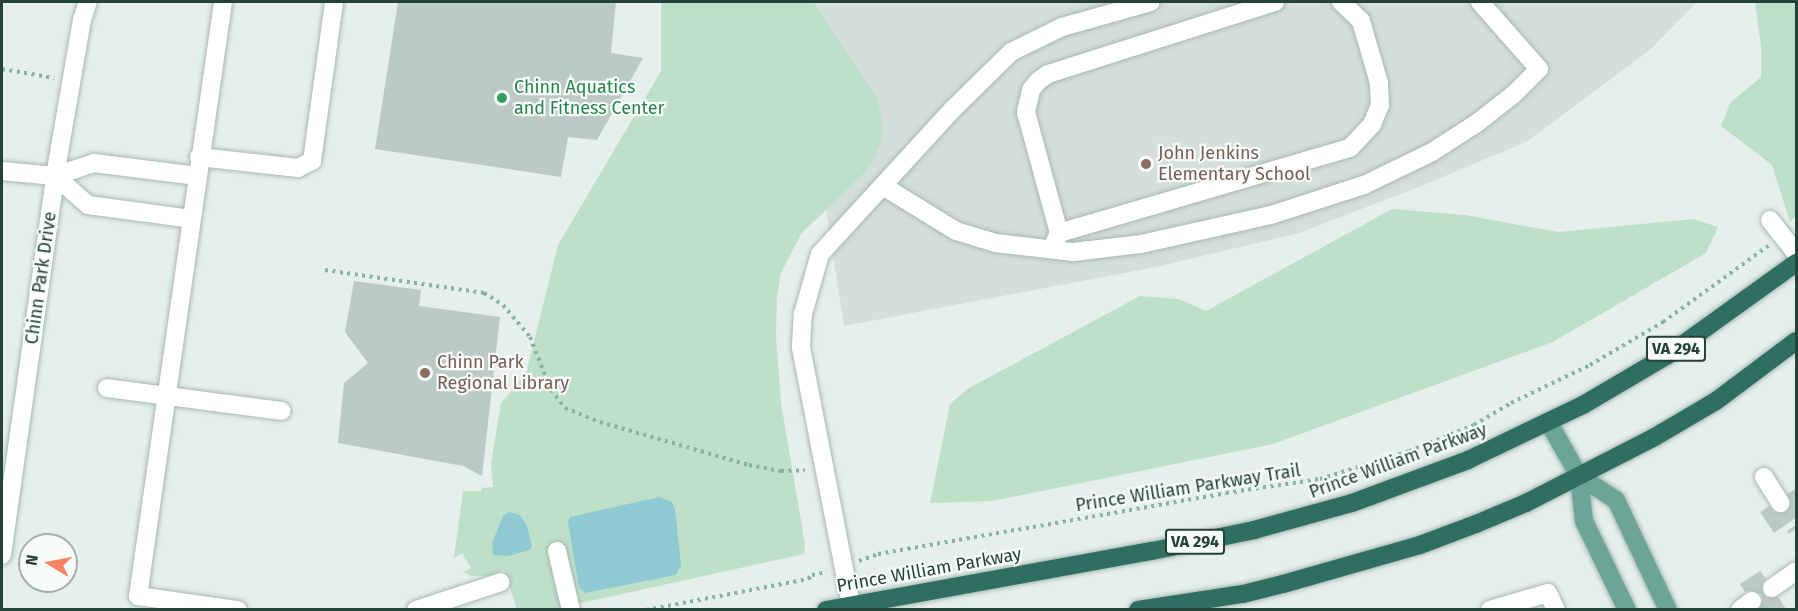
<!DOCTYPE html>
<style>
body{margin:0}
#map{position:relative;width:1798px;height:611px;overflow:hidden;background:#e6efeb;font-family:"Fira Sans",sans-serif}
div>[style]{position:absolute}
.built>*{inset:0;background:#d4dfda}
.green>*{inset:0;background:#bfe0c8}
.water>*{inset:0;background:#8ec9d4}
.building>*{inset:0;background:#bbcac4}
.minor-tunnel>*{height:18px;margin-top:-9px;transform-origin:0;background:repeating-linear-gradient(90deg,#bfccc8 0 18px,transparent 0 27px)}
.path>*{height:4px;margin-top:-2px;transform-origin:0;background:repeating-linear-gradient(90deg,#86b3a5 0 3px,transparent 0 7.5px)}
.roads{filter:drop-shadow(0 0 2px #a8b8b2) drop-shadow(0 0 2px #a8b8b2)}
.minor>*{height:18px;margin:-9px;padding:0 9px;transform-origin:9px;border-radius:9px;background:#fff}
.major>*{height:18px;margin:-9px;padding:0 9px;transform-origin:9px;border-radius:9px;background:#6aa596}
.highway>*{height:18px;margin:-9px;padding:0 9px;transform-origin:9px;border-radius:9px;background:#2f6f62}
.dots>*{width:16px;height:16px;translate:-50% -50%;box-sizing:border-box;border:3px solid #f7fbf9;border-radius:50%}
span{translate:-50% -50%;white-space:nowrap;text-align:center;line-height:1.15;-webkit-text-stroke:4.5px #f7fbf9;paint-order:stroke}
.shield-label span{padding:2px 4px;background:#f7fbf9;border:2px solid;border-radius:4px;-webkit-text-stroke-width:0}
.shield-label{font-size:16px;color:#24423a;font-weight:700}
.leisure-label{font-size:18px;color:#27864d}
.left{translate:0 -50%;text-align:left}
.education-label{font-size:18px;color:#785e54}
.street-label{font-size:18px;color:#24423a}
.frame{position:absolute;inset:0;border:3px solid #24423a;pointer-events:none}
.north{position:absolute;left:18px;top:533px;width:60px;height:60px;box-sizing:border-box;background:#f7fbf9;border:2px solid #a3b1ad;border-radius:50%;rotate:280deg;font-size:16px;font-weight:700;line-height:24px;text-align:center;color:#24423a}
.north::after{content:'';display:block;margin:auto;width:21px;height:27px;background:#f4845f;clip-path:polygon(50% 0,100% 100%,50% 72%,0 100%)}
</style>
<div id="map">
<div class="built">
<i style="clip-path:polygon(794px 2px,1697px 2px,1650px 50px,1526px 142px,1421px 186px,1299px 233px,1156px 267px,844px 326px)"></i>
</div>
<div class="green">
<i style="clip-path:polygon(661px 2px,813px 2px,877px 97px,882px 121px,882px 140px,874px 160px,865px 172px,801px 234px,781px 273px,777px 297px,776px 336px,781px 403px,805px 544px,804px 554px,577px 604px,564px 610px,517px 609px,504px 570px,487px 576px,471px 576px,463px 572px,471px 568px,462px 553px,454px 558px,463px 491px,481px 491px,482px 488px,493px 487px,491px 463px,501px 403px,526px 374px,558px 245px,661px 71px)"></i>
<i style="clip-path:polygon(1755px 2px,1796px 2px,1796px 216px,1790px 222px,1772px 165px,1721px 126px,1730px 103px,1761px 77px,1761px 46px)"></i>
<i style="clip-path:polygon(1392px 209px,1465px 215px,1558px 232px,1694px 219px,1718px 227px,1706px 253px,1553px 342px,1273px 444px,992px 501px,930px 503px,950px 404px,969px 388px,1140px 296px,1179px 299px,1206px 311px)"></i>
</div>
<div class="water">
<i style="clip-path:polygon(659px 497px,672px 502px,675px 509px,681px 566px,676px 575px,585px 593px,579px 587px,568px 522px,570px 517px)"></i>
<i style="clip-path:polygon(509px 512px,520px 515px,527px 526px,532px 546px,530px 550px,508px 556px,493px 555px,492px 543px,503px 516px)"></i>
</div>
<div class="building">
<i style="clip-path:polygon(398px 2px,616px 2px,611px 53px,643px 58px,597px 140px,568px 137px,561px 177px,375px 149px)"></i>
<i style="clip-path:polygon(354px 281px,421px 290px,419px 306px,500px 317px,482px 476px,463px 466px,338px 443px,344px 383px,368px 363px,345px 332px)"></i>
<i style="clip-path:polygon(1797px 488px,1797px 517px,1774px 533px,1760px 512px,1769px 506px,1775px 513px,1786px 512px,1791px 503px,1787px 494px)"></i>
<i style="clip-path:polygon(1760px 571px,1766px 579px,1762px 584px,1763px 594px,1768px 598px,1778px 597px,1786px 609px,1759px 609px,1763px 600px,1761px 594px,1751px 590px,1745px 592px,1740px 584px)"></i>
</div>
<div class="minor-tunnel">
<i style="left:1780px;top:503px;width:31px;rotate:58deg"></i>
</div>
<div class="path">
<i style="left:2px;top:69px;width:53px;rotate:9.8deg"></i>
<i style="left:325px;top:270px;width:161px;rotate:8.2deg"></i>
<i style="left:484px;top:293px;width:22px;rotate:32deg"></i>
<i style="left:503px;top:305px;width:42px;rotate:49.8deg"></i>
<i style="left:530px;top:337px;width:57px;rotate:68.4deg"></i>
<i style="left:551px;top:390px;width:23px;rotate:52deg"></i>
<i style="left:565px;top:408px;width:38px;rotate:22deg"></i>
<i style="left:600px;top:422px;width:155px;rotate:16.1deg"></i>
<i style="left:749px;top:465px;width:33px;rotate:11deg"></i>
<i style="left:781px;top:471px;width:24px;rotate:-2deg"></i>
<i style="left:859px;top:561px;width:20px;rotate:-20deg"></i>
<i style="left:878px;top:554px;width:353px;rotate:-9.9deg"></i>
<i style="left:1226px;top:493px;width:95px;rotate:-8.5deg"></i>
<i style="left:1320px;top:479px;width:93px;rotate:-17.5deg"></i>
<i style="left:1409px;top:451px;width:70px;rotate:-21.8deg"></i>
<i style="left:1474px;top:425px;width:43px;rotate:-30.7deg"></i>
<i style="left:1511px;top:403px;width:88px;rotate:-25.7deg"></i>
<i style="left:1590px;top:365px;width:85px;rotate:-30.5deg"></i>
<i style="left:1663px;top:322px;width:130px;rotate:-35.9deg"></i>
<i style="left:646px;top:610px;width:165px;rotate:-10.8deg"></i>
<i style="left:808px;top:579px;width:6px;rotate:-45deg"></i>
<i style="left:812px;top:575px;width:15px;rotate:-11deg"></i>
</div>
<div class="roads">
<div class="minor">
<i style="left:223px;top:2px;width:600px;rotate:98.14deg"></i>
<i style="left:138px;top:596px;width:101px;rotate:8deg"></i>
<i style="left:199px;top:157px;width:100px;rotate:6.3deg"></i>
<i style="left:298px;top:168px;width:16px;rotate:-27deg"></i>
<i style="left:312px;top:161px;width:161px;rotate:-82.1deg"></i>
<i style="left:2px;top:171px;width:53px;rotate:5.4deg"></i>
<i style="left:55px;top:176px;width:41px;rotate:-18.4deg"></i>
<i style="left:94px;top:163px;width:104px;rotate:7.2deg"></i>
<i style="left:55px;top:176px;width:44px;rotate:41.3deg"></i>
<i style="left:88px;top:205px;width:104px;rotate:7.7deg"></i>
<i style="left:883px;top:186px;width:86px;rotate:31.7deg"></i>
<i style="left:956px;top:231px;width:42px;rotate:16.7deg"></i>
<i style="left:996px;top:243px;width:78px;rotate:6.7deg"></i>
<i style="left:1073px;top:252px;width:68px;rotate:-6.7deg"></i>
<i style="left:1141px;top:244px;width:133px;rotate:-12.6deg"></i>
<i style="left:1271px;top:215px;width:98px;rotate:-17.9deg"></i>
<i style="left:1364px;top:185px;width:76px;rotate:-25.9deg"></i>
<i style="left:1432px;top:152px;width:54px;rotate:-32.8deg"></i>
<i style="left:1477px;top:123px;width:47px;rotate:-38.1deg"></i>
<i style="left:1514px;top:94px;width:35px;rotate:-45deg"></i>
<i style="left:1539px;top:69px;width:89px;rotate:-131.4deg"></i>
<i style="left:1770px;top:220px;width:42px;rotate:51.8deg"></i>
<i style="left:1059px;top:233px;width:303px;rotate:-16.3deg"></i>
<i style="left:1350px;top:148px;width:33px;rotate:-47deg"></i>
<i style="left:1372px;top:124px;width:21px;rotate:-67deg"></i>
<i style="left:1380px;top:105px;width:22px;rotate:-93deg"></i>
<i style="left:1379px;top:83px;width:65px;rotate:-106.2deg"></i>
<i style="left:1361px;top:21px;width:28px;rotate:-136deg"></i>
<i style="left:1054px;top:243px;width:11px;rotate:-63deg"></i>
<i style="left:1059px;top:233px;width:125px;rotate:-105.3deg"></i>
<i style="left:1026px;top:112px;width:23px;rotate:-77deg"></i>
<i style="left:1031px;top:90px;width:11px;rotate:-52deg"></i>
<i style="left:1038px;top:81px;width:12px;rotate:-35deg"></i>
<i style="left:1048px;top:74px;width:238px;rotate:-17.6deg"></i>
<i style="left:107px;top:388px;width:176px;rotate:7.5deg"></i>
<i style="left:1764px;top:477px;width:31px;rotate:58deg"></i>
<i style="left:557px;top:551px;width:61px;rotate:76.7deg"></i>
<i style="left:2px;top:555px;width:383px;rotate:-82deg"></i>
<i style="left:55px;top:176px;width:158px;rotate:-80.2deg"></i>
<i style="left:82px;top:20px;width:19px;rotate:-72deg"></i>
<i style="left:1772px;top:588px;width:29px;rotate:-35deg"></i>
<i style="left:416px;top:610px;width:89px;rotate:-18.2deg"></i>
<i style="left:852px;top:610px;width:268px;rotate:-101deg"></i>
<i style="left:801px;top:347px;width:33px;rotate:-87deg"></i>
<i style="left:803px;top:314px;width:62px;rotate:-74.2deg"></i>
<i style="left:820px;top:254px;width:195px;rotate:-47.5deg"></i>
<i style="left:952px;top:110px;width:83px;rotate:-44.5deg"></i>
<i style="left:1011px;top:52px;width:57px;rotate:-26.1deg"></i>
<i style="left:1062px;top:27px;width:92px;rotate:-15.7deg"></i>
<i style="left:1490px;top:610px;width:60px;rotate:-16.3deg"></i>
<i style="left:1548px;top:593px;width:19px;rotate:65deg"></i>
<i style="left:1740px;top:610px;width:15px;rotate:-37deg"></i>
</div>
<div class="major">
<i style="left:1549px;top:423px;width:61px;rotate:60.5deg"></i>
<i style="left:1579px;top:476px;width:45px;rotate:83.7deg"></i>
<i style="left:1584px;top:521px;width:99px;rotate:64.2deg"></i>
<i style="left:1579px;top:476px;width:44px;rotate:33deg"></i>
<i style="left:1616px;top:500px;width:122px;rotate:64.7deg"></i>
</div>
<div class="highway">
<i style="left:826px;top:610px;width:331px;rotate:-10.3deg"></i>
<i style="left:1152px;top:551px;width:104px;rotate:-11.6deg"></i>
<i style="left:1254px;top:530px;width:102px;rotate:-15.4deg"></i>
<i style="left:1352px;top:503px;width:124px;rotate:-20.3deg"></i>
<i style="left:1468px;top:460px;width:127px;rotate:-25.6deg"></i>
<i style="left:1583px;top:405px;width:99px;rotate:-30.5deg"></i>
<i style="left:1668px;top:355px;width:158px;rotate:-35.7deg"></i>
<i style="left:1138px;top:610px;width:106px;rotate:-8.7deg"></i>
<i style="left:1243px;top:594px;width:41px;rotate:-14deg"></i>
<i style="left:1283px;top:584px;width:142px;rotate:-15.9deg"></i>
<i style="left:1420px;top:545px;width:60px;rotate:-20.6deg"></i>
<i style="left:1476px;top:524px;width:54px;rotate:-22.8deg"></i>
<i style="left:1526px;top:503px;width:143px;rotate:-27.1deg"></i>
<i style="left:1653px;top:438px;width:73px;rotate:-30.4deg"></i>
<i style="left:1716px;top:401px;width:100px;rotate:-36.9deg"></i>
</div>
</div>
<div class="dots">
<i style="left:502px;top:98px;background:#2e9e5b"></i>
<i style="left:1146px;top:164px;background:#8d6e63"></i>
<i style="left:425px;top:373px;background:#8d6e63"></i>
</div>
<div class="shield-label">
<span style="left:1676px;top:349px">VA 294</span>
<span style="left:1195px;top:542px">VA 294</span>
</div>
<div class="leisure-label">
<span class="left" style="left:514px;top:98px">Chinn Aquatics<br>and Fitness Center</span>
</div>
<div class="education-label">
<span class="left" style="left:1158px;top:164px">John Jenkins<br>Elementary School</span>
<span class="left" style="left:437px;top:373px">Chinn Park<br>Regional Library</span>
</div>
<div class="street-label">
<span style="left:41px;top:278px;rotate:-82deg">Chinn Park Drive</span>
<span style="left:1398px;top:461px;rotate:-20deg">Prince William Parkway</span>
<span style="left:1188px;top:488px;rotate:-9deg">Prince William Parkway Trail</span>
<span style="left:929px;top:570px;rotate:-10deg">Prince William Parkway</span>
</div>
<div class="frame"></div>
<div class="north">N</div>
</div>
